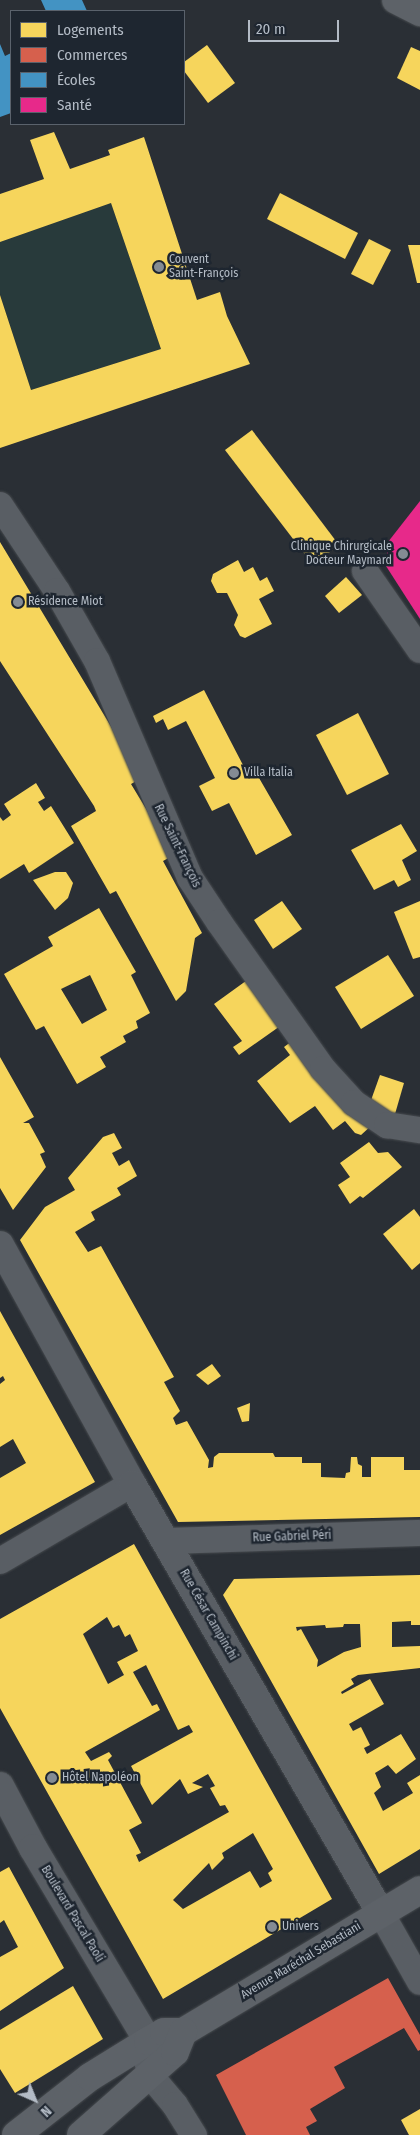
<!DOCTYPE html>
<meta charset="utf-8">
<style>
body{margin:0}
#map{position:relative;width:420px;height:2135px;overflow:hidden;background:#2a2f35;font-family:"Fira Sans Condensed",sans-serif}
div>[style]{position:absolute}
.green>*{inset:0;background:#283a3b}
.homes>*{inset:0;background:#f6d55c}
.shops>*{inset:0;background:#d6604d}
.schools>*{inset:0;background:#4393c3}
.health>*{inset:0;background:#e7298a}
.roads{filter:drop-shadow(0 0 1px #464a4e) drop-shadow(0 0 1px #464a4e)}
.minor>*{height:26px;margin:-13px;padding:0 13px;transform-origin:13px;border-radius:13px;background:#595e64}
.tertiary>*{height:28px;margin:-14px;padding:0 14px;transform-origin:14px;border-radius:14px;background:#595e64}
.secondary>*{height:28px;margin:-14px;padding:0 14px;transform-origin:14px;border-radius:14px;background:#5d6268}
.dots>*{width:14px;height:14px;translate:-50% -50%;box-sizing:border-box;border:2px solid #1e2630;border-radius:50%}
span{translate:-50% -50%;white-space:nowrap;text-align:center;line-height:1.15;-webkit-text-stroke:5px #1e2630;paint-order:stroke}
.poi-label{font-size:12px;color:#b4bcc6}
.left{translate:0 -50%;text-align:left}
.right{translate:-100% -50%;text-align:right}
.street-label{font-size:12px;color:#b4bcc6}
.legend{position:absolute;left:10px;top:10px;width:175px;height:115px;box-sizing:border-box;background:#1e2630;border:1px solid #5a626c;margin:0;padding:6px 9px;list-style:none;font-size:15px;color:#b4bcc6}
.legend li{display:flex;align-items:center;gap:10px;height:25px}
.legend b{width:25px;border:1px solid #5a626c}
.north{position:absolute;left:10px;top:2075px;width:50px;height:50px;-webkit-text-stroke:4px #1e2630;paint-order:stroke;rotate:136deg;font-size:14px;font-weight:700;line-height:20px;text-align:center;color:#b4bcc6}
.north::after{content:'';display:block;margin:auto;width:18px;height:22px;background:#b4bcc6;clip-path:polygon(50% 0,100% 100%,50% 72%,0 100%)}
.scale{position:absolute;left:248px;top:20px;width:91px;height:22px;box-sizing:border-box;border:2px solid #b4bcc6;border-top:0;padding-left:6px;font-size:15px;line-height:18px;white-space:nowrap;color:#b4bcc6;-webkit-text-stroke:4px #1e2630;paint-order:stroke}
</style>
<div id="map">
<div class="green">
<i style="clip-path:polygon(111px 203px,161px 349px,31px 390px,0 294px,0 242px)"></i>
</div>
<div class="homes">
<i style="clip-path:polygon(207px 45px,235px 83px,208px 103px,184px 71px,184px 62px)"></i>
<i style="clip-path:polygon(411px 47px,420px 51px,420px 90px,397px 78px)"></i>
<i style="clip-path:polygon(54px 132px,70px 169px,110px 155px,108px 150px,144px 137px,197px 300px,220px 292px,227px 316px,250px 364px,0 448px,0 295px,31px 390px,161px 349px,111px 203px,0 242px,0 194px,44px 179px,30px 140px)"></i>
<i style="clip-path:polygon(280px 193px,358px 233px,345px 259px,267px 219px)"></i>
<i style="clip-path:polygon(369px 239px,391px 250px,373px 285px,351px 274px)"></i>
<i style="clip-path:polygon(408px 245px,420px 245px,420px 283px,417px 283px)"></i>
<i style="clip-path:polygon(252px 430px,339px 545px,313px 565px,225px 450px)"></i>
<i style="clip-path:polygon(0 542px,142px 778px,131px 784px,174px 855px,163px 861px,202px 933px,195px 938px,186px 991px,176px 1001px,116px 891px,110px 894px,71px 826px,96px 811px,94px 806px,0 661px)"></i>
<i style="clip-path:polygon(238px 560px,244px 572px,253px 567px,260px 581px,267px 577px,274px 591px,259px 599px,272px 624px,245px 638px,240px 636px,234px 625px,238px 615px,227px 593px,217px 593px,211px 581px,213px 574px)"></i>
<i style="clip-path:polygon(346px 577px,362px 595px,339px 613px,325px 596px)"></i>
<i style="clip-path:polygon(204px 690px,244px 767px,251px 764px,292px 835px,256px 855px,229px 803px,212px 811px,199px 786px,215px 778px,186px 721px,168px 730px,163px 719px,156px 723px,153px 716px)"></i>
<i style="clip-path:polygon(358px 713px,389px 774px,347px 795px,316px 735px)"></i>
<i style="clip-path:polygon(36px 783px,45px 798px,38px 802px,44px 811px,51px 806px,74px 843px,29px 873px,24px 864px,0 879px,0 817px,3px 821px,11px 815px,4px 804px)"></i>
<i style="clip-path:polygon(401px 824px,417px 851px,402px 860px,411px 880px,398px 887px,394px 880px,374px 890px,351px 850px)"></i>
<i style="clip-path:polygon(55px 872px,66px 872px,73px 883px,68px 898px,55px 910px,33px 880px)"></i>
<i style="clip-path:polygon(282px 901px,302px 929px,273px 949px,254px 920px)"></i>
<i style="clip-path:polygon(420px 901px,420px 957px,413px 959px,394px 912px)"></i>
<i style="clip-path:polygon(evenodd,99px 908px,136px 972px,131px 975px,150px 1013px,136px 1021px,138px 1028px,123px 1036px,126px 1042px,100px 1057px,106px 1067px,77px 1084px,44px 1026px,36px 1030px,4px 974px,53px 946px,48px 937px,99px 908px,90px 975px,107px 1010px,82px 1024px,61px 989px,90px 975px)"></i>
<i style="clip-path:polygon(388px 955px,414px 996px,361px 1029px,335px 987px)"></i>
<i style="clip-path:polygon(250px 978px,283px 1024px,239px 1055px,233px 1047px,242px 1041px,214px 1004px)"></i>
<i style="clip-path:polygon(296px 1038px,372px 1125px,361px 1135px,355px 1133px,345px 1121px,333px 1130px,315px 1106px,290px 1123px,257px 1081px,290px 1055px,284px 1047px)"></i>
<i style="clip-path:polygon(0 1057px,34px 1117px,23px 1123px,29px 1123px,45px 1152px,40px 1154px,46px 1167px,13px 1210px,0 1188px)"></i>
<i style="clip-path:polygon(380px 1075px,404px 1083px,395px 1114px,389px 1116px,370px 1103px)"></i>
<i style="clip-path:polygon(114px 1133px,122px 1148px,112px 1153px,119px 1166px,129px 1160px,137px 1176px,117px 1188px,121px 1195px,91px 1212px,95px 1220px,75px 1232px,88px 1252px,101px 1246px,174px 1377px,164px 1382px,180px 1411px,173px 1418px,176px 1425px,187px 1421px,209px 1460px,208px 1468px,213px 1467px,214px 1457px,219px 1453px,273px 1453px,275px 1457px,302px 1457px,302px 1463px,321px 1463px,321px 1477px,345px 1478px,346px 1473px,350px 1472px,351px 1457px,357px 1457px,358px 1464px,362px 1466px,362px 1477px,371px 1477px,371px 1457px,404px 1457px,404px 1470px,420px 1470px,420px 1517px,178px 1522px,20px 1240px,45px 1207px,75px 1190px,68px 1178px,103px 1137px)"></i>
<i style="clip-path:polygon(369px 1142px,378px 1153px,388px 1152px,402px 1167px,363px 1198px,360px 1196px,350px 1204px,338px 1185px,350px 1177px,340px 1163px)"></i>
<i style="clip-path:polygon(414px 1209px,420px 1217px,420px 1263px,412px 1270px,383px 1234px)"></i>
<i style="clip-path:polygon(0 1311px,95px 1482px,0 1535px,0 1478px,26px 1463px,13px 1439px,0 1447px,0 1384px,5px 1380px,3px 1376px,0 1378px)"></i>
<i style="clip-path:polygon(212px 1364px,221px 1376px,208px 1385px,196px 1375px)"></i>
<i style="clip-path:polygon(250px 1403px,249px 1421px,242px 1422px,237px 1408px)"></i>
<i style="clip-path:polygon(evenodd,134px 1544px,332px 1899px,163px 1999px,0 1708px,0 1619px,134px 1544px,107px 1617px,113px 1628px,119px 1625px,125px 1637px,130px 1634px,138px 1651px,117px 1662px,124px 1675px,108px 1684px,83px 1634px,107px 1617px,134px 1544px,146px 1665px,178px 1730px,189px 1725px,193px 1732px,131px 1766px,152px 1805px,180px 1779px,188px 1794px,203px 1787px,192px 1783px,208px 1774px,215px 1786px,210px 1788px,220px 1806px,225px 1805px,229px 1812px,139px 1862px,136px 1855px,141px 1853px,129px 1830px,142px 1823px,108px 1760px,112px 1756px,109px 1752px,91px 1761px,85px 1752px,160px 1710px,157px 1704px,152px 1706px,133px 1672px,146px 1665px,134px 1544px,253px 1833px,273px 1869px,268px 1873px,272px 1881px,260px 1888px,250px 1871px,183px 1909px,173px 1900px,209px 1863px,212px 1870px,224px 1858px,222px 1853px,253px 1833px)"></i>
<i style="clip-path:polygon(evenodd,420px 1575px,420px 1625px,411px 1625px,411px 1621px,392px 1622px,392px 1647px,420px 1646px,420px 1668px,358px 1675px,351px 1679px,354px 1684px,341px 1692px,342px 1694px,370px 1679px,384px 1704px,349px 1724px,353px 1731px,361px 1727px,370px 1745px,364px 1748px,367px 1754px,401px 1734px,416px 1759px,396px 1774px,388px 1765px,375px 1773px,381px 1787px,374px 1793px,383px 1811px,413px 1793px,407px 1783px,420px 1775px,420px 1849px,379px 1874px,223px 1595px,234px 1579px,420px 1575px,344px 1624px,360px 1624px,361px 1647px,344px 1652px,317px 1667px,318px 1660px,301px 1629px,297px 1631px,296px 1627px,325px 1625px,326px 1628px,343px 1627px,344px 1624px)"></i>
<i style="clip-path:polygon(9px 1867px,64px 1968px,0 2011px,0 1957px,18px 1947px,4px 1920px,0 1923px,0 1872px)"></i>
<i style="clip-path:polygon(73px 1986px,103px 2039px,15px 2093px,0 2069px,0 2030px)"></i>
<i style="clip-path:polygon(420px 2109px,420px 2135px,409px 2135px,401px 2120px)"></i>
</div>
<div class="shops">
<i style="clip-path:polygon(388px 1978px,420px 2035px,420px 2050px,418px 2051px,404px 2028px,334px 2067px,345px 2088px,310px 2109px,317px 2121px,306px 2127px,310px 2135px,246px 2135px,216px 2075px)"></i>
</div>
<div class="schools">
<i style="clip-path:polygon(41px 0,82px 0,87px 11px,46px 11px)"></i>
<i style="clip-path:polygon(0 44px,5px 56px,11px 53px,11px 113px,0 117px)"></i>
</div>
<div class="health">
<i style="clip-path:polygon(420px 501px,420px 619px,386px 566px,388px 542px)"></i>
</div>
<div class="roads">
<div class="minor">
<i style="left:0;top:505px;width:103px;rotate:56.5deg"></i>
<i style="left:57px;top:591px;width:81px;rotate:60.3deg"></i>
<i style="left:97px;top:661px;width:236px;rotate:66.8deg"></i>
<i style="left:190px;top:878px;width:53px;rotate:56.6deg"></i>
<i style="left:219px;top:922px;width:180px;rotate:54.7deg"></i>
<i style="left:323px;top:1069px;width:46px;rotate:47.6deg"></i>
<i style="left:354px;top:1103px;width:40px;rotate:34deg"></i>
<i style="left:387px;top:1125px;width:33px;rotate:9deg"></i>
<i style="left:365px;top:571px;width:96px;rotate:55.2deg"></i>
<i style="left:165px;top:1541px;width:255px;rotate:-1.8deg"></i>
<i style="left:0;top:1561px;width:153px;rotate:-30.3deg"></i>
<i style="left:381px;top:1913px;width:79px;rotate:60.5deg"></i>
<i style="left:149px;top:2074px;width:40px;rotate:50deg"></i>
<i style="left:175px;top:2105px;width:36px;rotate:58deg"></i>
</div>
<div class="tertiary">
<i style="left:0;top:1245px;width:273px;rotate:61.1deg"></i>
<i style="left:132px;top:1484px;width:496px;rotate:59.9deg"></i>
<i style="left:0;top:1786px;width:70px;rotate:62deg"></i>
<i style="left:33px;top:1848px;width:225px;rotate:59.2deg"></i>
<i style="left:148px;top:2041px;width:23px;rotate:88deg"></i>
</div>
<div class="secondary">
<i style="left:396px;top:0;width:27px;rotate:27deg"></i>
<i style="left:16px;top:2135px;width:94px;rotate:-38.1deg"></i>
<i style="left:90px;top:2077px;width:68px;rotate:-31.8deg"></i>
<i style="left:148px;top:2041px;width:18px;rotate:-29deg"></i>
<i style="left:164px;top:2032px;width:19px"></i>
<i style="left:183px;top:2032px;width:276px;rotate:-30.9deg"></i>
<i style="left:81px;top:2135px;width:125px;rotate:-41.4deg"></i>
<i style="left:175px;top:2052px;width:22px;rotate:-68deg"></i>
</div>
</div>
<div class="dots">
<i style="left:159px;top:267px;background:#848b93"></i>
<i style="left:403px;top:554px;background:#848b93"></i>
<i style="left:18px;top:602px;background:#848b93"></i>
<i style="left:234px;top:773px;background:#848b93"></i>
<i style="left:52px;top:1778px;background:#848b93"></i>
<i style="left:272px;top:1927px;background:#848b93"></i>
</div>
<div class="poi-label">
<span class="left" style="left:169px;top:267px">Couvent<br>Saint-François</span>
<span class="right" style="left:392px;top:554px">Clinique Chirurgicale<br>Docteur Maymard</span>
<span class="left" style="left:28px;top:602px">Résidence Miot</span>
<span class="left" style="left:244px;top:773px">Villa Italia</span>
<span class="left" style="left:62px;top:1778px">Hôtel Napoléon</span>
<span class="left" style="left:282px;top:1927px">Univers</span>
</div>
<div class="street-label">
<span style="left:177px;top:846px;rotate:64deg">Rue Saint-François</span>
<span style="left:292px;top:1537px;rotate:-2deg">Rue Gabriel Péri</span>
<span style="left:208px;top:1615px;rotate:60deg">Rue César Campinchi</span>
<span style="left:72px;top:1914px;rotate:59deg">Boulevard Pascal Paoli</span>
<span style="left:301px;top:1961px;rotate:-31deg">Avenue Maréchal Sebastiani</span>
</div>
<ul class="legend">
<li><b style="height:14px;background:#f6d55c"></b>Logements</li>
<li><b style="height:14px;background:#d6604d"></b>Commerces</li>
<li><b style="height:14px;background:#4393c3"></b>Écoles</li>
<li><b style="height:14px;background:#e7298a"></b>Santé</li>
</ul>
<div class="north">N</div>
<div class="scale">20 m</div>
</div>
